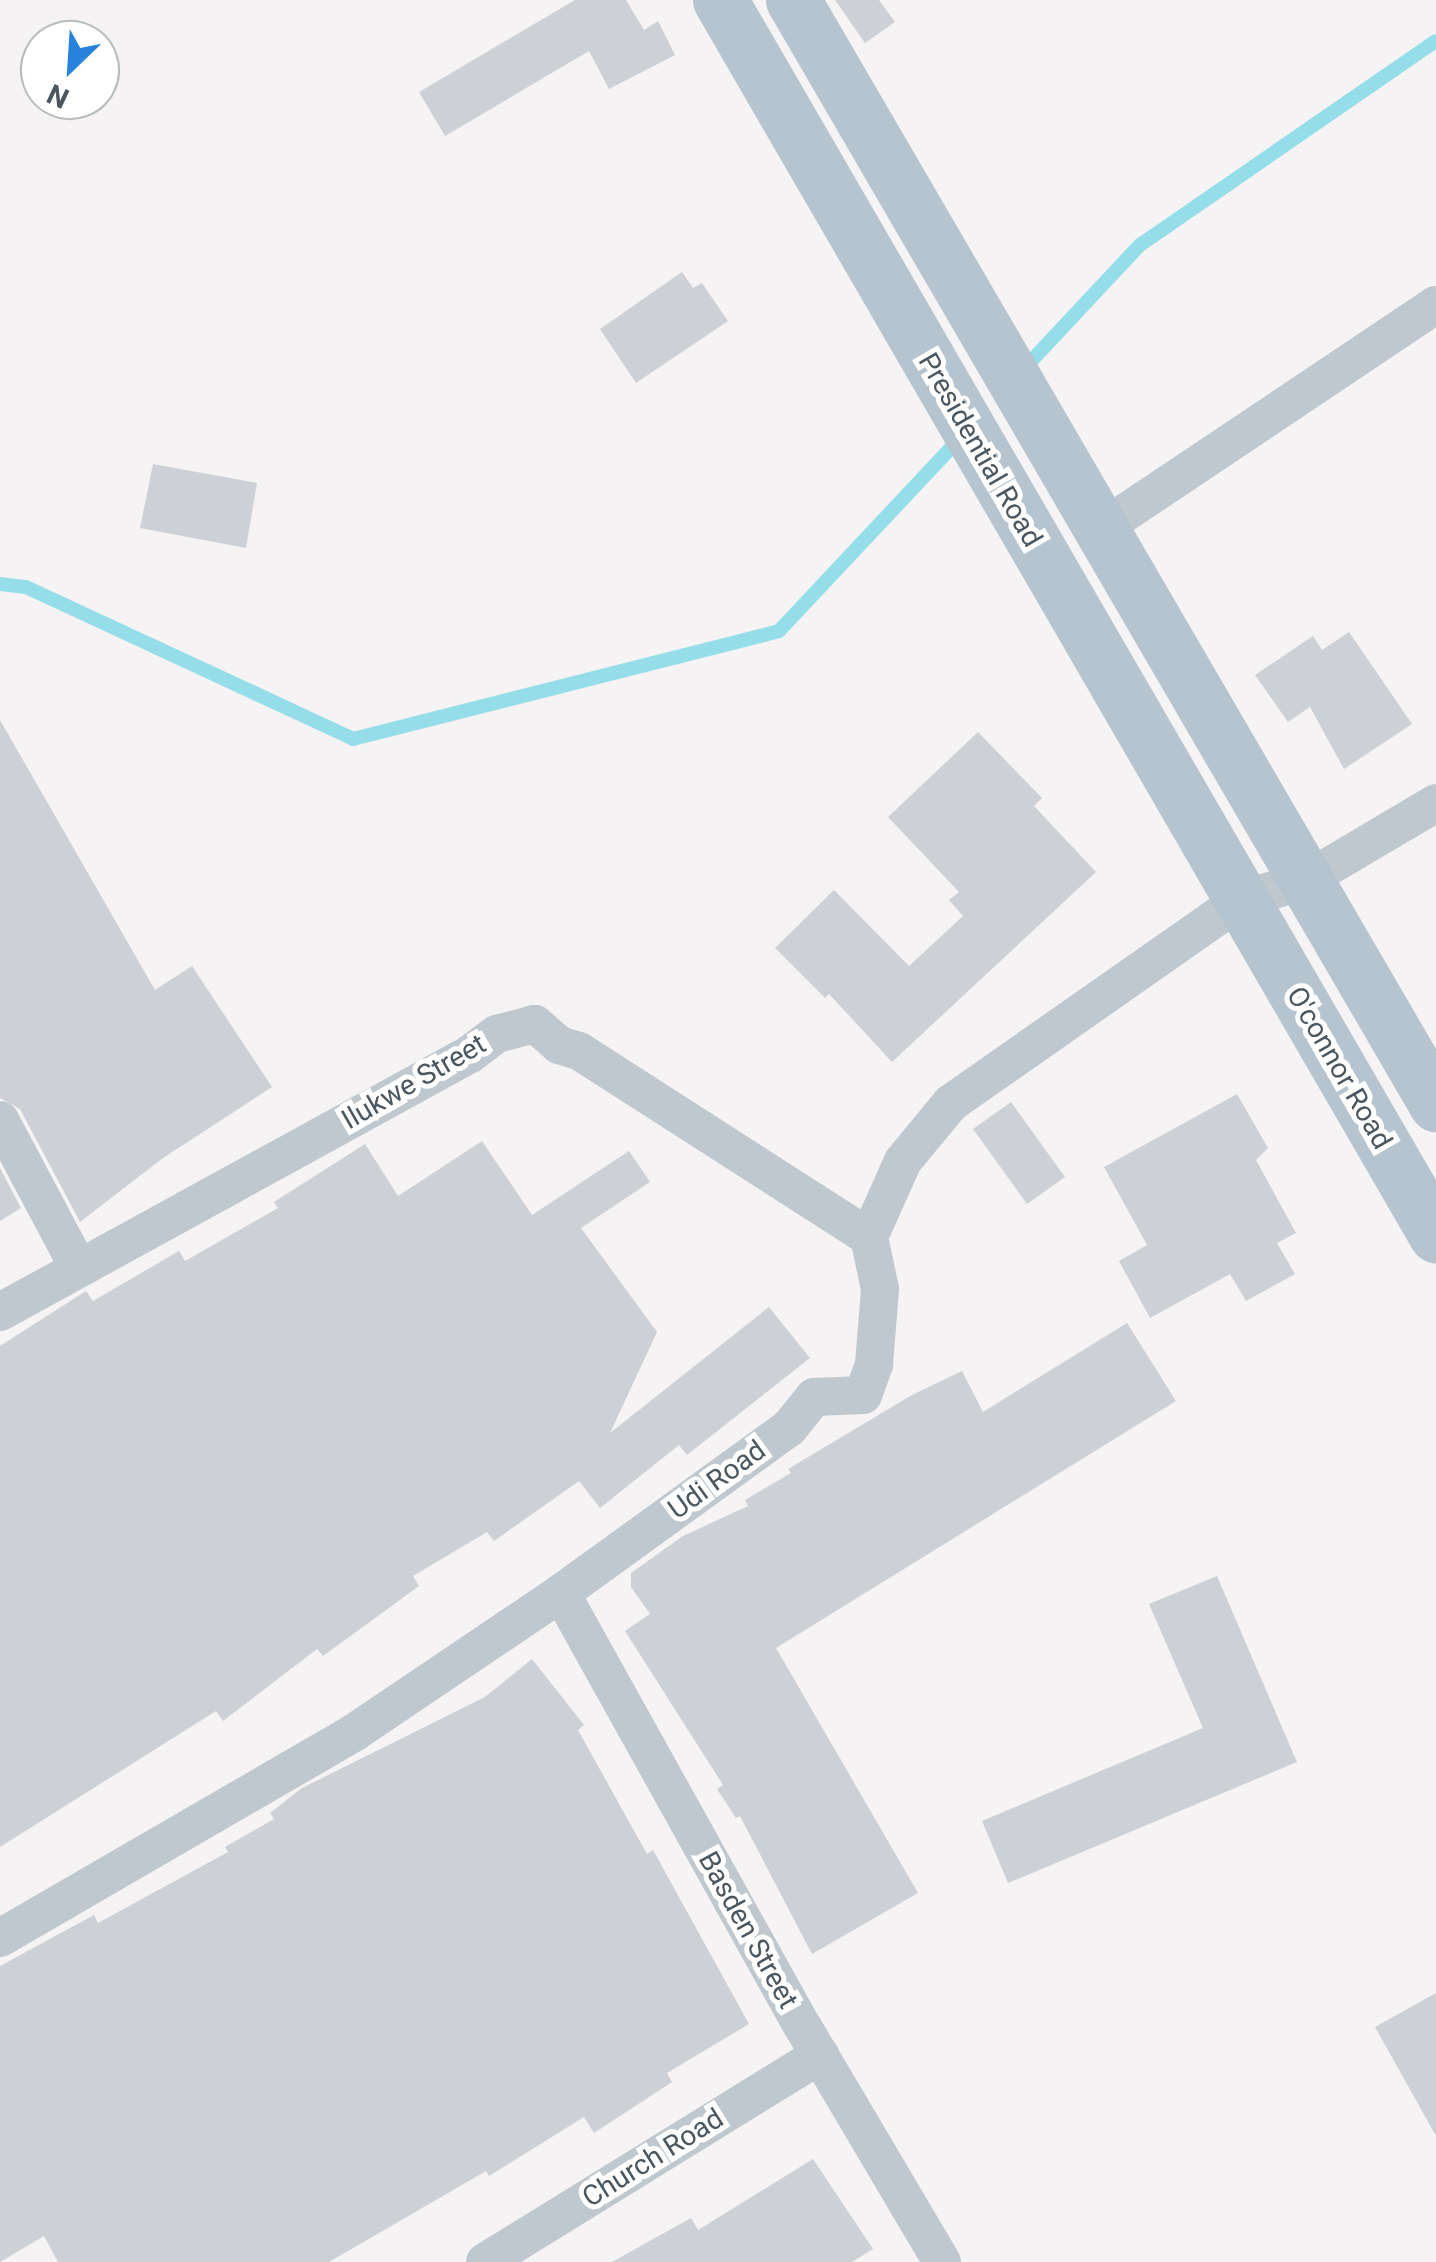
<!DOCTYPE html>
<style>
body{margin:0}
#map{position:relative;width:1436px;height:2262px;overflow:hidden;background:#f5f3f3;font-family:Roboto,sans-serif}
div>[style]{position:absolute}
.stream>*{height:14px;margin:-7px;padding:0 7px;transform-origin:7px;border-radius:7px;background:#95dde8}
.building>*{inset:0;background:#cdd0d5}
.minor>*{height:38px;margin:-19px;padding:0 19px;transform-origin:19px;border-radius:19px;background:#bfc8ce}
.primary>*{height:55px;margin:-27.5px;padding:0 27.5px;transform-origin:27.5px;border-radius:27.5px;background:#b5c4cf}
span{translate:-50% -50%;white-space:nowrap;text-align:center;line-height:1.15;-webkit-text-stroke:10px #fff;paint-order:stroke}
.street-label{font-size:28px;color:#4b5760}
.north{position:absolute;left:20px;top:20px;width:100px;height:100px;box-sizing:border-box;background:#fff;border:2px solid #b7bcbf;border-radius:50%;rotate:205deg;font-size:28px;font-weight:700;line-height:40px;text-align:center;color:#4b5760}
.north::after{content:'';display:block;margin:auto;width:35px;height:45px;background:#2682dc;clip-path:polygon(50% 0,100% 100%,50% 72%,0 100%)}
</style>
<div id="map">
<div class="stream">
<i style="left:1021px;top:372px;width:174px;rotate:-46.9deg"></i>
<i style="left:1140px;top:245px;width:359px;rotate:-34.6deg"></i>
<i style="left:0;top:584px;width:26px;rotate:7deg"></i>
<i style="left:26px;top:587px;width:361px;rotate:24.9deg"></i>
<i style="left:353px;top:739px;width:439px;rotate:-14.2deg"></i>
<i style="left:779px;top:631px;width:267px;rotate:-46.8deg"></i>
</div>
<div class="building">
<i style="clip-path:polygon(575px 0,626px 0,644px 30px,658px 21px,675px 55px,609px 89px,589px 51px,445px 136px,419px 92px)"></i>
<i style="clip-path:polygon(835px 0,879px 0,895px 22px,865px 43px)"></i>
<i style="clip-path:polygon(682px 272px,693px 288px,702px 283px,728px 321px,636px 383px,600px 329px)"></i>
<i style="clip-path:polygon(153px 464px,257px 483px,246px 548px,140px 528px)"></i>
<i style="clip-path:polygon(1349px 632px,1412px 724px,1344px 769px,1310px 707px,1288px 722px,1255px 675px,1313px 636px,1322px 650px)"></i>
<i style="clip-path:polygon(0 720px,155px 990px,192px 966px,272px 1087px,163px 1158px,80px 1222px,20px 1109px,0 1098px)"></i>
<i style="clip-path:polygon(978px 732px,1042px 798px,1034px 806px,1096px 872px,892px 1062px,829px 994px,825px 998px,775px 948px,834px 890px,909px 966px,963px 916px,949px 900px,959px 892px,888px 817px)"></i>
<i style="clip-path:polygon(1237px 1094px,1268px 1148px,1256px 1160px,1296px 1233px,1277px 1243px,1295px 1274px,1246px 1301px,1230px 1274px,1150px 1318px,1119px 1261px,1147px 1245px,1104px 1167px)"></i>
<i style="clip-path:polygon(1011px 1102px,1065px 1177px,1027px 1204px,973px 1129px)"></i>
<i style="clip-path:polygon(482px 1141px,532px 1215px,629px 1151px,650px 1182px,581px 1228px,657px 1332px,610px 1433px,769px 1307px,810px 1358px,687px 1455px,679px 1445px,600px 1508px,579px 1481px,494px 1541px,487px 1532px,413px 1576px,419px 1586px,323px 1656px,317px 1649px,223px 1721px,216px 1711px,0 1847px,0 1346px,86px 1291px,93px 1301px,179px 1251px,185px 1261px,278px 1208px,274px 1202px,365px 1144px,398px 1196px)"></i>
<i style="clip-path:polygon(0 1168px,21px 1208px,0 1221px)"></i>
<i style="clip-path:polygon(1127px 1323px,1176px 1401px,776px 1648px,918px 1893px,812px 1954px,740px 1816px,736px 1818px,717px 1789px,723px 1785px,625px 1631px,650px 1614px,631px 1587px,631px 1573px,683px 1536px,748px 1506px,745px 1500px,791px 1473px,788px 1469px,912px 1395px,962px 1371px,983px 1412px)"></i>
<i style="clip-path:polygon(1217px 1576px,1297px 1762px,1008px 1883px,982px 1821px,1203px 1728px,1149px 1604px)"></i>
<i style="clip-path:polygon(532px 1659px,584px 1725px,578px 1730px,647px 1854px,653px 1850px,749px 2024px,667px 2073px,672px 2082px,594px 2133px,584px 2117px,489px 2176px,486px 2171px,329px 2262px,58px 2262px,44px 2236px,0 2262px,0 1966px,94px 1915px,98px 1923px,228px 1852px,225px 1847px,274px 1819px,270px 1813px,302px 1788px,485px 1697px)"></i>
<i style="clip-path:polygon(1436px 1993px,1436px 2136px,1375px 2027px)"></i>
<i style="clip-path:polygon(813px 2159px,873px 2249px,852px 2262px,612px 2262px,691px 2218px,698px 2230px)"></i>
</div>
<div class="minor">
<i style="left:1101px;top:529px;width:403px;rotate:-33.8deg"></i>
<i style="left:0;top:1120px;width:166px;rotate:62deg"></i>
<i style="left:0;top:1312px;width:536px;rotate:-28.76deg"></i>
<i style="left:470px;top:1054px;width:34px;rotate:-37deg"></i>
<i style="left:497px;top:1034px;width:39px;rotate:-15deg"></i>
<i style="left:535px;top:1024px;width:32px;rotate:41deg"></i>
<i style="left:559px;top:1045px;width:21px;rotate:17deg"></i>
<i style="left:579px;top:1051px;width:345px;rotate:32.7deg"></i>
<i style="left:561px;top:1593px;width:497px;rotate:60.9deg"></i>
<i style="left:803px;top:2027px;width:273px;rotate:59.4deg"></i>
<i style="left:0;top:1938px;width:410px;rotate:-30.1deg"></i>
<i style="left:355px;top:1732px;width:249px;rotate:-34deg"></i>
<i style="left:561px;top:1593px;width:281px;rotate:-35.9deg"></i>
<i style="left:789px;top:1428px;width:40px;rotate:-51deg"></i>
<i style="left:814px;top:1397px;width:49px;rotate:-2.3deg"></i>
<i style="left:863px;top:1395px;width:33px;rotate:-70deg"></i>
<i style="left:874px;top:1364px;width:75px;rotate:-85.4deg"></i>
<i style="left:880px;top:1289px;width:53px;rotate:-101.9deg"></i>
<i style="left:869px;top:1237px;width:83px;rotate:-65.9deg"></i>
<i style="left:903px;top:1161px;width:75px;rotate:-50.4deg"></i>
<i style="left:951px;top:1103px;width:354px;rotate:-35deg"></i>
<i style="left:1241px;top:900px;width:68px;rotate:-17.1deg"></i>
<i style="left:1306px;top:880px;width:151px;rotate:-30.6deg"></i>
<i style="left:485px;top:2262px;width:394px;rotate:-31.7deg"></i>
</div>
<div class="primary">
<i style="left:720px;top:0;width:1428px;rotate:59.9deg"></i>
<i style="left:793px;top:0;width:1278px;rotate:59.78deg"></i>
</div>
<div class="street-label">
<span style="left:980px;top:450px;rotate:60deg">Presidential Road</span>
<span style="left:1339px;top:1068px;rotate:60deg">O'connor Road</span>
<span style="left:414px;top:1082px;rotate:-30deg">Ilukwe Street</span>
<span style="left:717px;top:1480px;rotate:-36deg">Udi Road</span>
<span style="left:748px;top:1930px;rotate:61deg">Basden Street</span>
<span style="left:653px;top:2158px;rotate:-32deg">Church Road</span>
</div>
<div class="north">N</div>
</div>
